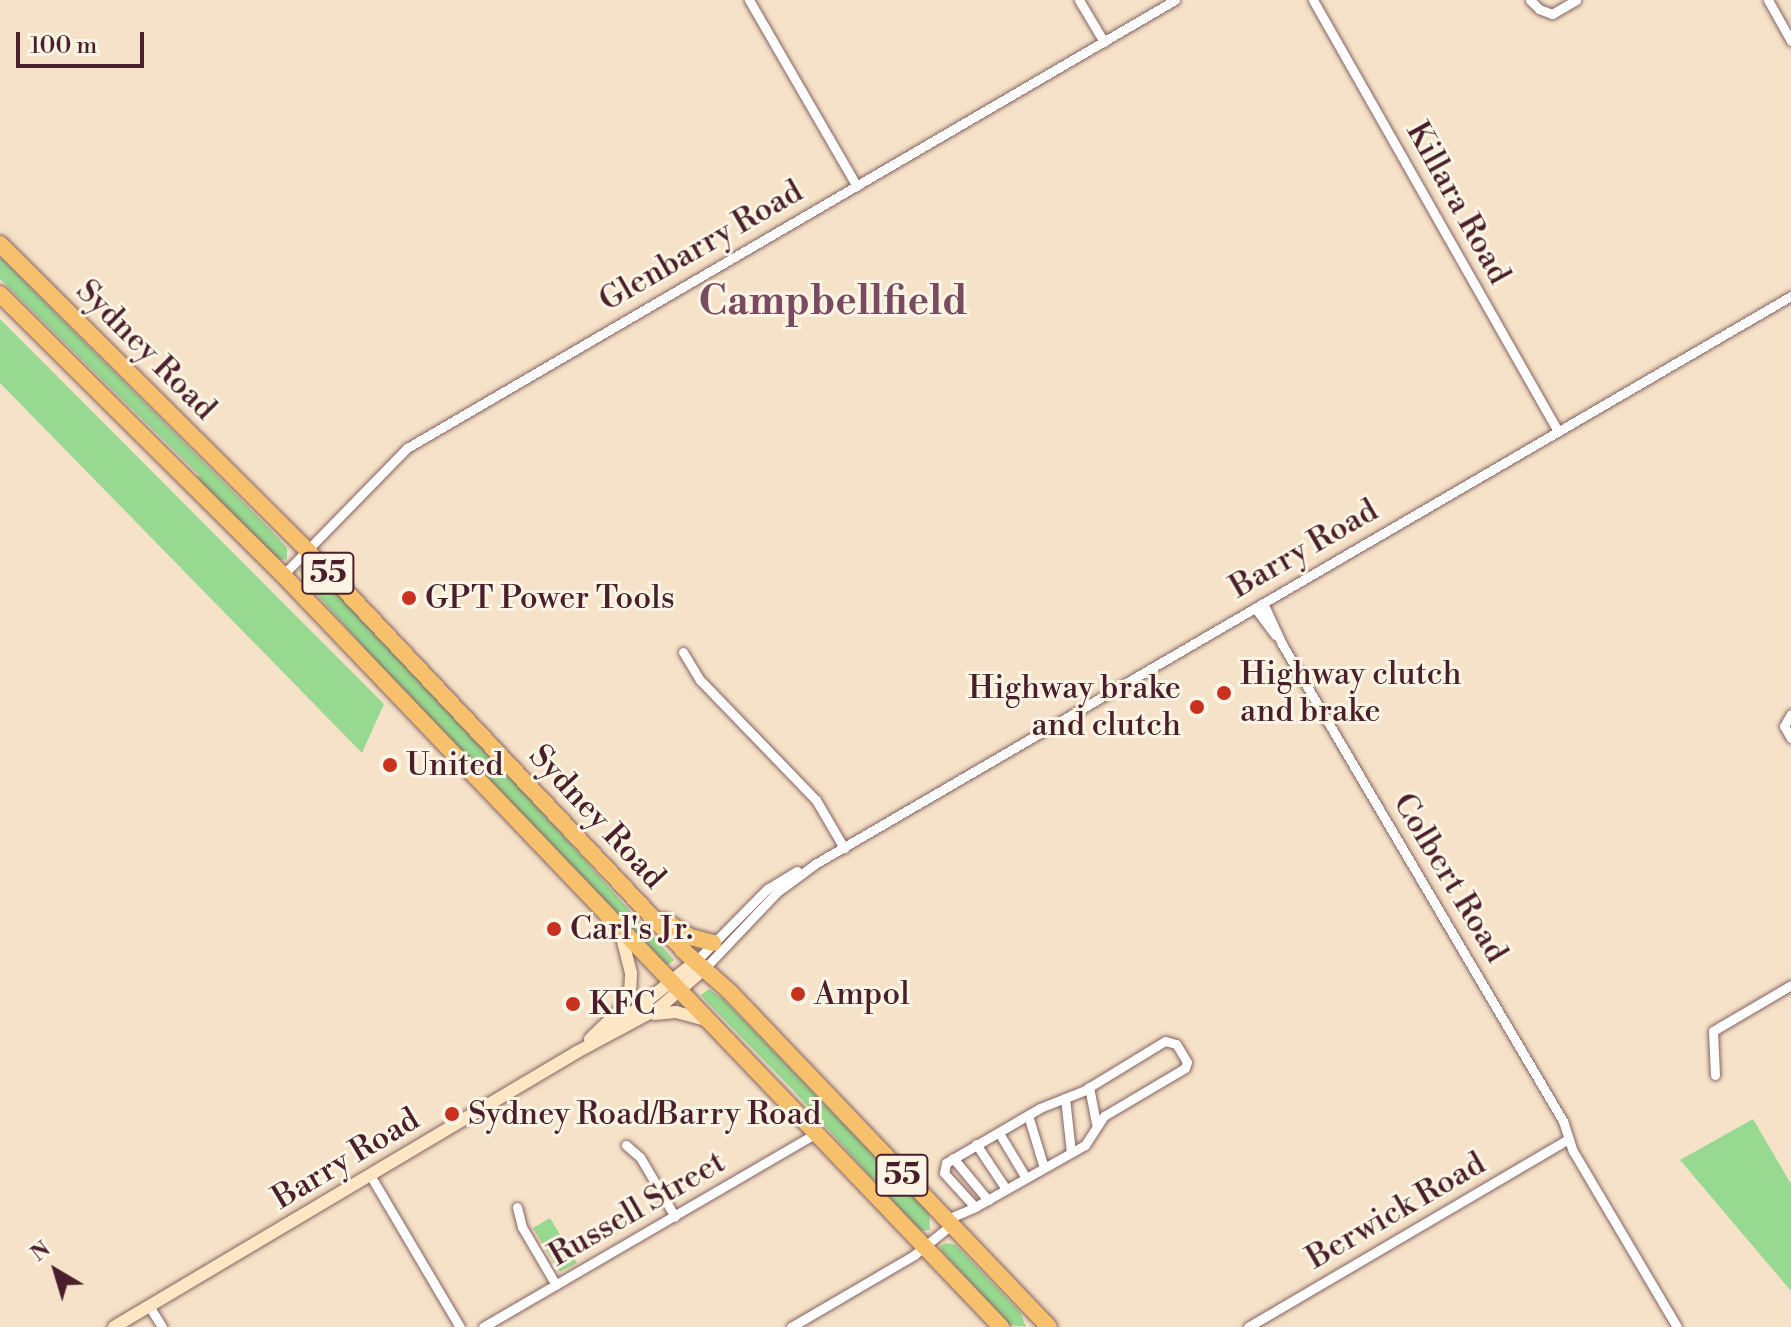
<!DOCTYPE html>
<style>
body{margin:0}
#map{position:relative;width:1791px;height:1327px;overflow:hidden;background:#f6e2c8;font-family:"Libre Bodoni",serif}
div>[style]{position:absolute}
.green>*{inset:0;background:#97d990}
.roads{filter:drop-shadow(0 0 2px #866362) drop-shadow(0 0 2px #866362)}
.street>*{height:9px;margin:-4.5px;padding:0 4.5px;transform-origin:4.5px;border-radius:4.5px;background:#fff}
.secondary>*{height:12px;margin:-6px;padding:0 6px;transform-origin:6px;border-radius:6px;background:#fce6c4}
.highway>*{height:16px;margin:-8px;padding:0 8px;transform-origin:8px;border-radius:8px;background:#f7c06c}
.dots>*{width:22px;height:22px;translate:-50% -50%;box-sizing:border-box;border:4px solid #fcf5e5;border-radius:50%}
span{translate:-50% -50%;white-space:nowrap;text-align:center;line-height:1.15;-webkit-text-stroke:6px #fcf5e5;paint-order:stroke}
.shield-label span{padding:2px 6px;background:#fcf5e5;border:2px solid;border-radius:6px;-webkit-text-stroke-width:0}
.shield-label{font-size:30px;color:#4a1f2b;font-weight:700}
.street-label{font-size:32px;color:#4a1f2b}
.poi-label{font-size:32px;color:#4a1f2b}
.left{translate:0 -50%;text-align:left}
.right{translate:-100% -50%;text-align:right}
.district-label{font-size:40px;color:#7a4b60;font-weight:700}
.north{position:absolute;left:16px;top:1231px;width:80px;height:80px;-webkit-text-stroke:6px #fcf5e5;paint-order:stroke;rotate:322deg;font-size:22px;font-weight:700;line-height:32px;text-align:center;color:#4a1f2b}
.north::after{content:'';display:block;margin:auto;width:28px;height:36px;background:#4a1f2b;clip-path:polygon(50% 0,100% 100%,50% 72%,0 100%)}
.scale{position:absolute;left:16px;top:32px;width:128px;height:36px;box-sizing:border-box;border:4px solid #4a1f2b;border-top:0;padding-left:10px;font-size:24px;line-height:28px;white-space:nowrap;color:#4a1f2b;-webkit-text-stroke:6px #fcf5e5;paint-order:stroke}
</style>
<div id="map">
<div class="green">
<i style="clip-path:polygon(0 257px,268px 527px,287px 548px,287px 559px,280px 560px,259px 542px,197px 478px,199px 475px,0 279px)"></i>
<i style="clip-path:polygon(0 319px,384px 704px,362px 753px,0 383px)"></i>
<i style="clip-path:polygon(302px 564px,313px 567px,515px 782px,674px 960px,667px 965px,658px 958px,387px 673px,303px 579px,299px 571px)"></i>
<i style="clip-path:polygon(709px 989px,724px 1000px,929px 1213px,930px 1230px,919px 1231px,793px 1090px,704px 999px,701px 995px)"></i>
<i style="clip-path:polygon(1753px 1119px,1791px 1184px,1791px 1291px,1680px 1160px)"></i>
<i style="clip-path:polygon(550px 1218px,577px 1263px,560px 1272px,533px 1228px)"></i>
<i style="clip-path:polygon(946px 1243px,956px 1245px,1020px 1312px,1026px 1327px,1009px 1325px,942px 1251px,940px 1246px)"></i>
</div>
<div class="roads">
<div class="street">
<i style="left:749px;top:0;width:215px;rotate:59.9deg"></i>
<i style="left:1079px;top:0;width:49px;rotate:59.2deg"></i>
<i style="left:1313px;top:0;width:496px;rotate:60.4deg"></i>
<i style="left:1530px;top:0;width:13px;rotate:45deg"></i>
<i style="left:1539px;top:9px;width:14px;rotate:21deg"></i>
<i style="left:1552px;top:14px;width:28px;rotate:-30deg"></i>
<i style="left:1768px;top:0;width:47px;rotate:60.7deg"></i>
<i style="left:283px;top:575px;width:177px;rotate:-45.7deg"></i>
<i style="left:407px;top:448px;width:889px;rotate:-30.26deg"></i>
<i style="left:1263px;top:603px;width:45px;rotate:65.1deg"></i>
<i style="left:1282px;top:644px;width:554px;rotate:59.5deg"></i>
<i style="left:1563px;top:1121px;width:32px;rotate:72deg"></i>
<i style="left:1573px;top:1151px;width:204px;rotate:59.4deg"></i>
<i style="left:1255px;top:608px;width:34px;rotate:53deg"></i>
<i style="left:683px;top:652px;width:33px;rotate:59deg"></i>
<i style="left:700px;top:680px;width:167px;rotate:46deg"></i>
<i style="left:816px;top:800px;width:56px;rotate:59.7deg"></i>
<i style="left:1791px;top:714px;width:14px;rotate:120deg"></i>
<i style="left:1784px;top:726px;width:14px;rotate:60deg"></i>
<i style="left:695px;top:962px;width:103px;rotate:-45.4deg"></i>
<i style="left:767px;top:889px;width:35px;rotate:-31deg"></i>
<i style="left:704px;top:969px;width:105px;rotate:-46.5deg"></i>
<i style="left:776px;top:893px;width:49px;rotate:-36.6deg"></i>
<i style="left:815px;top:864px;width:1129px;rotate:-30.2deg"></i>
<i style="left:1715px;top:1075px;width:44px;rotate:-92.6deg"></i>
<i style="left:1713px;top:1031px;width:91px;rotate:-30.5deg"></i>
<i style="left:1089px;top:1087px;width:37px;rotate:79deg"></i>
<i style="left:1065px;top:1098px;width:54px;rotate:83.7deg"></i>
<i style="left:1028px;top:1115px;width:55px;rotate:73.2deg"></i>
<i style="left:999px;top:1133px;width:52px;rotate:59deg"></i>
<i style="left:976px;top:1144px;width:54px;rotate:56.3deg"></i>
<i style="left:626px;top:1145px;width:18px;rotate:41deg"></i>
<i style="left:640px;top:1157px;width:69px;rotate:59.7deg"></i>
<i style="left:953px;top:1158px;width:55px;rotate:50.2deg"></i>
<i style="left:370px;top:1175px;width:177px;rotate:59.4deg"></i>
<i style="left:517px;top:1207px;width:21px;rotate:76deg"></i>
<i style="left:522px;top:1227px;width:67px;rotate:59.6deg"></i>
<i style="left:945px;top:1220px;width:33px;rotate:-23deg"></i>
<i style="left:975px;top:1207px;width:126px;rotate:-29.4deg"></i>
<i style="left:1085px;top:1145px;width:35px;rotate:-57deg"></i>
<i style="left:1104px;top:1116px;width:94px;rotate:-30.7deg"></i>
<i style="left:1185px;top:1068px;width:6px;rotate:-72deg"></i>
<i style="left:1187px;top:1062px;width:21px;rotate:-121deg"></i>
<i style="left:1176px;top:1044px;width:11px;rotate:-165deg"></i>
<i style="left:1165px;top:1041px;width:96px;rotate:148.6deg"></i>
<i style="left:1083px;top:1091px;width:46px;rotate:158.4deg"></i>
<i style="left:1040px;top:1108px;width:109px;rotate:149.7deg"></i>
<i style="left:946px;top:1163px;width:10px;rotate:101deg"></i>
<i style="left:944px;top:1173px;width:46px;rotate:47.6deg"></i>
<i style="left:149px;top:1306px;width:25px;rotate:58deg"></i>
<i style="left:483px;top:1327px;width:385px;rotate:-30.2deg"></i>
<i style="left:791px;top:1327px;width:143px;rotate:-30.3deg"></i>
<i style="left:914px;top:1255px;width:46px;rotate:-38.9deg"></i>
<i style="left:1248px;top:1327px;width:372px;rotate:-30.4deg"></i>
</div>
<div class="secondary">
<i style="left:654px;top:1014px;width:22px;rotate:-5deg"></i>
<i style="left:676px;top:1012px;width:31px;rotate:15deg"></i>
<i style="left:611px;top:1030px;width:108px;rotate:-39deg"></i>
<i style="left:590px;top:1039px;width:42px;rotate:-44deg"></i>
<i style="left:620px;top:1010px;width:19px;rotate:-58deg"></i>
<i style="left:630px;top:994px;width:21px;rotate:-87deg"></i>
<i style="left:631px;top:973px;width:44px;rotate:-104.3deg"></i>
<i style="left:114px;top:1327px;width:539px;rotate:-30.71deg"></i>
<i style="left:577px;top:1052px;width:93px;rotate:-28.2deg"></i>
<i style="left:659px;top:1008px;width:60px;rotate:-40.9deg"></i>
</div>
<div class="highway">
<i style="left:0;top:244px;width:433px;rotate:44.9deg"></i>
<i style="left:307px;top:550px;width:552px;rotate:46.76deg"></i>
<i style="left:685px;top:952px;width:59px;rotate:41.6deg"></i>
<i style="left:729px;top:991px;width:464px;rotate:46.4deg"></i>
<i style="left:0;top:294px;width:399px;rotate:44.8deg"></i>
<i style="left:283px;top:575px;width:1040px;rotate:46.32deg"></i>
<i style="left:665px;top:921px;width:31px;rotate:32deg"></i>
<i style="left:691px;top:937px;width:23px;rotate:15deg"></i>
</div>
</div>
<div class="dots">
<i style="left:409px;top:598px;background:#c8321e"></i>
<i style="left:1224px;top:693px;background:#c8321e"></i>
<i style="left:1197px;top:707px;background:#c8321e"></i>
<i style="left:390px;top:765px;background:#c8321e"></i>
<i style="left:554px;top:929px;background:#c8321e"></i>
<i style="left:798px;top:994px;background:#c8321e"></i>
<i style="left:573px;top:1004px;background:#c8321e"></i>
<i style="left:452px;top:1114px;background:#c8321e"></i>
</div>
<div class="shield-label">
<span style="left:328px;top:573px">55</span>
<span style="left:902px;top:1175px">55</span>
</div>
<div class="street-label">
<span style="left:1458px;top:203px;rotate:61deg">Killara Road</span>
<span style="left:701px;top:246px;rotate:-30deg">Glenbarry Road</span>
<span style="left:146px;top:350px;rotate:45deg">Sydney Road</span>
<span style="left:1304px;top:549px;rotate:-30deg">Barry Road</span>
<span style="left:597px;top:817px;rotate:47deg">Sydney Road</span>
<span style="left:1450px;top:878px;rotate:59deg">Colbert Road</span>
<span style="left:346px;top:1159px;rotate:-31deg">Barry Road</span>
<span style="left:637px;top:1209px;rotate:-30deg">Russell Street</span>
<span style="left:1396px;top:1211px;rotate:-30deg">Berwick Road</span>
</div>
<div class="poi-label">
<span class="left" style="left:425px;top:598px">GPT Power Tools</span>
<span class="left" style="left:1240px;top:693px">Highway clutch<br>and brake</span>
<span class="right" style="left:1181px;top:707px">Highway brake<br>and clutch</span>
<span class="left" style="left:406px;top:765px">United</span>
<span class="left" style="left:570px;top:929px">Carl's Jr.</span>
<span class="left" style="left:814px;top:994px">Ampol</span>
<span class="left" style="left:589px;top:1004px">KFC</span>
<span class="left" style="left:468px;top:1114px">Sydney Road/Barry Road</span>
</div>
<div class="district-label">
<span style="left:833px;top:302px">Campbellfield</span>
</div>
<div class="north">N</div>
<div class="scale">100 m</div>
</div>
